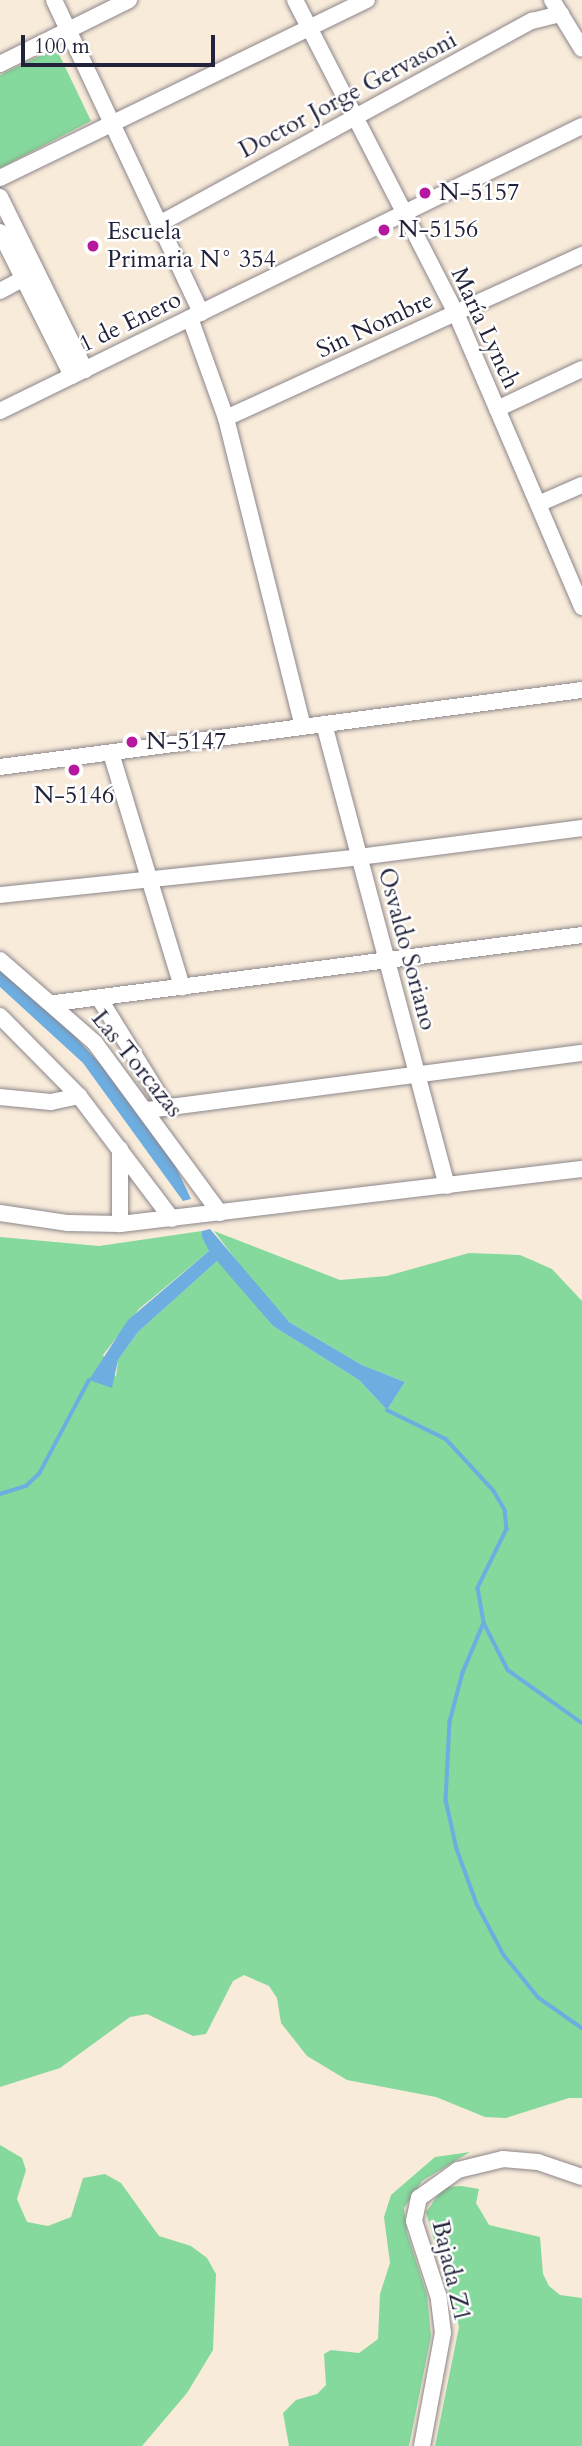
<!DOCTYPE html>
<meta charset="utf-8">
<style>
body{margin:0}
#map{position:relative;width:582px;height:2446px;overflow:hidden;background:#f8ebda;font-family:Cardo,serif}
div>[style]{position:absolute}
.green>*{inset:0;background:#85d99c}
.water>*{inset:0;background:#6dade0}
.stream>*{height:3.5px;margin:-1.75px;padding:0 1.75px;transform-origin:1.75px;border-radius:1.75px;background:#6dade0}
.roads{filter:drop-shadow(0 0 2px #8d868a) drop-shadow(0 0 2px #8d868a)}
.minor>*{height:16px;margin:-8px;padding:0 8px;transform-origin:8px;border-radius:8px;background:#fff}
.dots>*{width:19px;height:19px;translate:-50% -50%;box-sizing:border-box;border:4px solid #fff;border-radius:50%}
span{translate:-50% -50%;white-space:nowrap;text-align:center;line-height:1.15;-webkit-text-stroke:5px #fff;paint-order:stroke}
.street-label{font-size:24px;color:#22223b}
.poi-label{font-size:24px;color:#22223b}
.left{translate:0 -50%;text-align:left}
.scale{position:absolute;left:21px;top:35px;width:194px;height:32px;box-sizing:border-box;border:4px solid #22223b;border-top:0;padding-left:9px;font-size:21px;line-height:24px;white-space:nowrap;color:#22223b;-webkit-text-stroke:5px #fff;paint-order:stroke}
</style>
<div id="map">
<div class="green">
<i style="clip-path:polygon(56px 48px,91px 121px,0 168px,0 75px)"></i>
<i style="clip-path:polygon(202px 1231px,209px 1251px,139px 1309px,103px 1355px,116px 1377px,118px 1360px,138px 1332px,218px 1260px,273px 1326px,359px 1380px,387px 1410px,405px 1382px,362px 1365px,289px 1322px,262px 1294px,214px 1231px,340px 1280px,387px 1276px,469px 1253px,520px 1255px,552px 1269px,582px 1301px,582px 2098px,569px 2098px,506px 2118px,485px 2117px,436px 2097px,347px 2080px,307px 2056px,281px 2023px,277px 1998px,269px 1986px,244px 1975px,233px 1981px,206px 2034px,193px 2036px,147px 2014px,130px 2017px,60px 2068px,0 2087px,0 1237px,99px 1246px)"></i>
<i style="clip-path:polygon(0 2145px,22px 2158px,26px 2170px,17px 2199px,27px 2222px,48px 2226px,71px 2217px,83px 2178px,105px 2174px,121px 2183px,159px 2236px,191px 2246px,207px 2258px,216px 2274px,213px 2350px,187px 2393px,142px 2446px,0 2446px)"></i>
<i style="clip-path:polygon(470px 2152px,422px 2181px,404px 2208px,407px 2233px,427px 2295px,431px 2336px,409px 2446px,289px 2446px,283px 2413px,296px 2400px,317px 2394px,326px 2385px,324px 2354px,331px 2350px,359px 2353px,378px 2339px,380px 2294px,390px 2263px,384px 2217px,391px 2195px,435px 2157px)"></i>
<i style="clip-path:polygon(462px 2186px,479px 2189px,476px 2203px,489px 2225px,540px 2237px,543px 2274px,549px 2286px,560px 2295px,582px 2298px,582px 2446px,435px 2446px,459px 2327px,426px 2212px,444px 2187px)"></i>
</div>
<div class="water">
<i style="clip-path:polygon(0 969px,68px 1029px,104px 1068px,175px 1165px,191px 1199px,183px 1201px,83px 1063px,0 987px)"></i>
<i style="clip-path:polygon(210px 1229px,289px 1322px,362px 1365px,405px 1382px,387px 1410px,359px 1380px,273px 1326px,217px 1261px,138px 1332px,118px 1360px,112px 1388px,89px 1380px,128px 1320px,209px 1251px,202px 1237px,202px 1231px)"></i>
</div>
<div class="stream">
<i style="left:387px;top:1410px;width:66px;rotate:26.2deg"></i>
<i style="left:446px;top:1439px;width:71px;rotate:47.3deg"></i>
<i style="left:494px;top:1491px;width:22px;rotate:60deg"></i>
<i style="left:505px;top:1510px;width:19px;rotate:84deg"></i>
<i style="left:507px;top:1529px;width:66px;rotate:116.2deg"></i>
<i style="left:478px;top:1588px;width:36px;rotate:80deg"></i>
<i style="left:484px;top:1623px;width:53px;rotate:62.9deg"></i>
<i style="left:508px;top:1670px;width:91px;rotate:35.6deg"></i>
<i style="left:0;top:1494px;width:27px;rotate:-17deg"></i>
<i style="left:26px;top:1486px;width:18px;rotate:-43deg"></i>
<i style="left:39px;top:1474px;width:106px;rotate:-62deg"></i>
<i style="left:484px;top:1623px;width:54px;rotate:112.8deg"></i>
<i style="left:463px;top:1673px;width:51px;rotate:104.9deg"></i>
<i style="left:450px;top:1722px;width:78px;rotate:92.9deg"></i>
<i style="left:446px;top:1800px;width:50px;rotate:77.3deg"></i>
<i style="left:457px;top:1849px;width:59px;rotate:70deg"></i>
<i style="left:477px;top:1904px;width:58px;rotate:62.1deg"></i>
<i style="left:504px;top:1955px;width:55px;rotate:50.9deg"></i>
<i style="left:539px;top:1998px;width:52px;rotate:34.9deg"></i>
</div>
<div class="roads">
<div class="minor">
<i style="left:54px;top:0;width:346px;rotate:64.8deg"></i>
<i style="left:295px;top:0;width:352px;rotate:62.8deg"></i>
<i style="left:456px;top:313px;width:320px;rotate:66.8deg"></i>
<i style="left:552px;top:0;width:57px;rotate:58.5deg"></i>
<i style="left:0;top:64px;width:144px;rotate:-26.4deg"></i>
<i style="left:0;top:178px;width:408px;rotate:-25.9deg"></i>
<i style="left:0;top:197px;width:193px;rotate:63.8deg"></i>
<i style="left:159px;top:224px;width:425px;rotate:-28.6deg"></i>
<i style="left:532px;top:21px;width:30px;rotate:-14deg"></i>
<i style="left:0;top:232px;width:161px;rotate:63.4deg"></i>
<i style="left:0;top:291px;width:26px;rotate:-28deg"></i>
<i style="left:190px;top:318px;width:106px;rotate:70.2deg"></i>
<i style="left:226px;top:418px;width:318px;rotate:76deg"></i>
<i style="left:497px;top:409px;width:94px;rotate:-25.2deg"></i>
<i style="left:0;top:411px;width:648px;rotate:-26.09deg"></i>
<i style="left:226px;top:418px;width:392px;rotate:-24.6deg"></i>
<i style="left:538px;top:504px;width:48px;rotate:-23.4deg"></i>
<i style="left:324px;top:724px;width:478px;rotate:75.1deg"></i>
<i style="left:111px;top:753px;width:245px;rotate:73.1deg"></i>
<i style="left:0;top:767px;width:587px;rotate:-7.54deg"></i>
<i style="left:0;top:895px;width:361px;rotate:-6deg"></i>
<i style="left:359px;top:857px;width:225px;rotate:-7.4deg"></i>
<i style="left:0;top:960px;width:126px;rotate:41.1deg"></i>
<i style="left:95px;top:1043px;width:211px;rotate:53.7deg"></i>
<i style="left:99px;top:998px;width:129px;rotate:58.3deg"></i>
<i style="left:55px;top:1003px;width:531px;rotate:-7.35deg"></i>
<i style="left:0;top:1016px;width:112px;rotate:45.4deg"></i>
<i style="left:79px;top:1096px;width:154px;rotate:52.9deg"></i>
<i style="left:0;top:1097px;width:51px;rotate:5.6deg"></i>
<i style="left:51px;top:1102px;width:29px;rotate:-12deg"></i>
<i style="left:148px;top:1110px;width:438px;rotate:-7.5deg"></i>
<i style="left:120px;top:1149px;width:75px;rotate:90deg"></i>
<i style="left:0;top:1213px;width:69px;rotate:8.4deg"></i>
<i style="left:68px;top:1223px;width:52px;rotate:1.1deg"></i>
<i style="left:120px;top:1224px;width:465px;rotate:-6.8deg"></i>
<i style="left:422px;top:2446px;width:115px;rotate:-79.5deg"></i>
<i style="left:443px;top:2333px;width:38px;rotate:-97deg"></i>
<i style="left:438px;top:2295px;width:78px;rotate:-108deg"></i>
<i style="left:414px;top:2221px;width:24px;rotate:-78deg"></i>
<i style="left:419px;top:2198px;width:48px;rotate:-35.7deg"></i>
<i style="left:458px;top:2170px;width:46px;rotate:-13.7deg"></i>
<i style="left:503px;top:2159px;width:35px;rotate:5deg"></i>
<i style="left:538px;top:2162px;width:46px;rotate:18.8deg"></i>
</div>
</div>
<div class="dots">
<i style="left:425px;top:193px;background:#b5179e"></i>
<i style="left:384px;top:230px;background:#b5179e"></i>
<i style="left:93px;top:246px;background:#b5179e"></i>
<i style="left:132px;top:742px;background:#b5179e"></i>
<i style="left:74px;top:770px;background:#b5179e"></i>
</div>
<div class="street-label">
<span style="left:348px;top:95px;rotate:-28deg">Doctor Jorge Gervasoni</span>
<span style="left:130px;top:322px;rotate:-26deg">1 de Enero</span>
<span style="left:375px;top:325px;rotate:-25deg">Sin Nombre</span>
<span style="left:485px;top:328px;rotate:65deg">María Lynch</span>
<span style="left:407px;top:949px;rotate:75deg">Osvaldo Soriano</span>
<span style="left:137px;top:1064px;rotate:51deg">Las Torcazas</span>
<span style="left:451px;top:2271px;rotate:77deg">Bajada Z1</span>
</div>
<div class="poi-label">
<span class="left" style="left:439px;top:193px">N-5157</span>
<span class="left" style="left:398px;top:230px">N-5156</span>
<span class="left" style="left:107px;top:246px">Escuela<br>Primaria N° 354</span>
<span class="left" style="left:146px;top:742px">N-5147</span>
<span style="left:74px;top:796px">N-5146</span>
</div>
<div class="scale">100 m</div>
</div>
